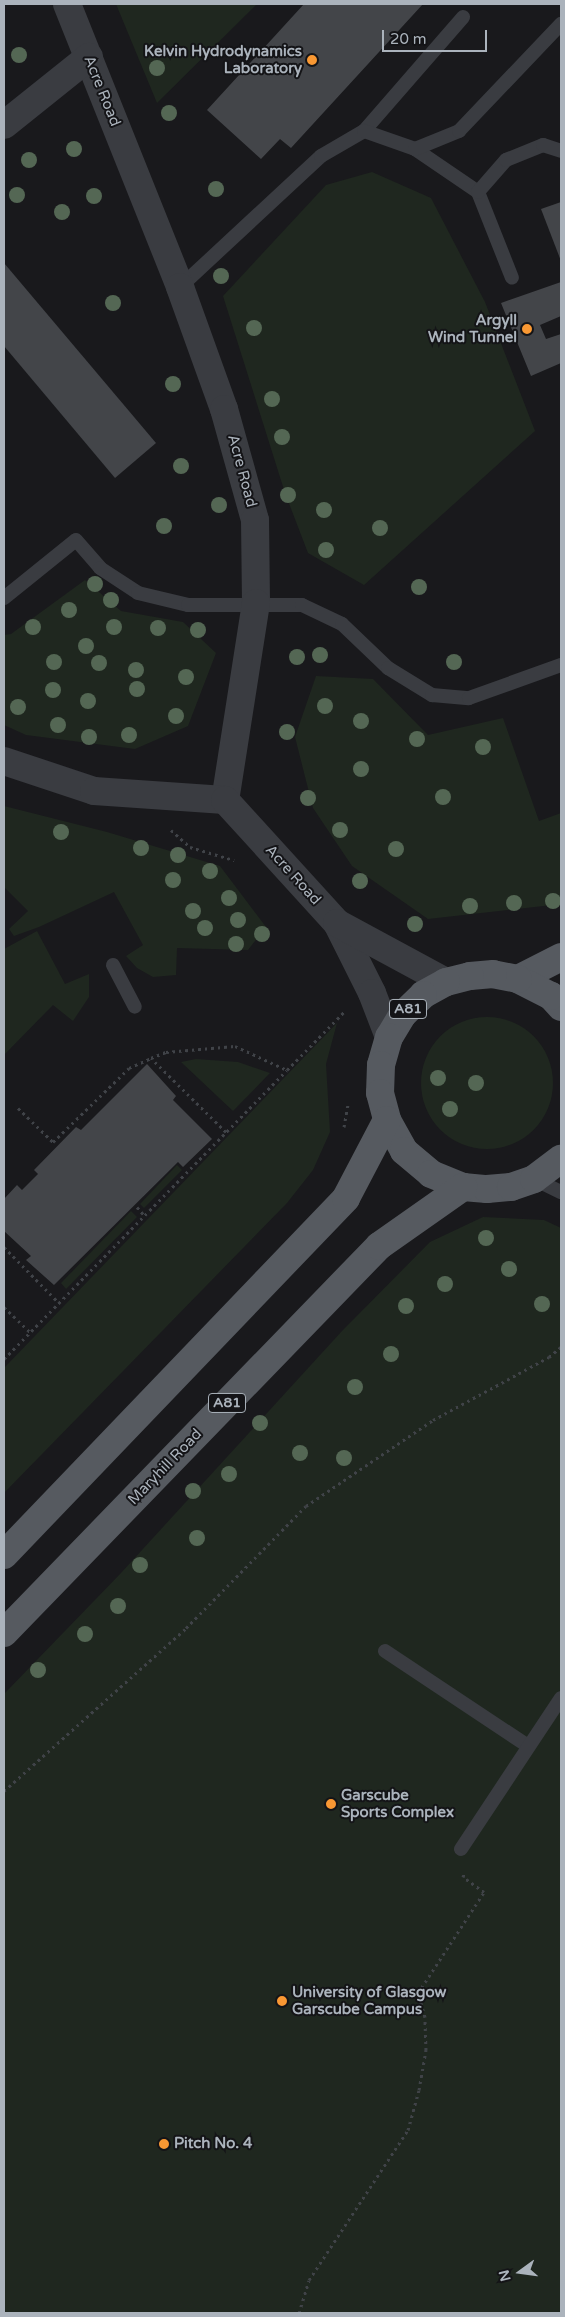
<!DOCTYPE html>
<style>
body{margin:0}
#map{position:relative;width:565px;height:2317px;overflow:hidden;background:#19191c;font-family:"Varela Round",sans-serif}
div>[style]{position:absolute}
.green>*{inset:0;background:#1f271f}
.round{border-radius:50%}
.building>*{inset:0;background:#434549}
.path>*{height:3px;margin-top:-1.5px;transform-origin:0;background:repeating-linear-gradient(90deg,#404348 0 2.5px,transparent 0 6.5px)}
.service>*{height:14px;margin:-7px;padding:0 7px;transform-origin:7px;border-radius:7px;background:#3a3c41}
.minor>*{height:28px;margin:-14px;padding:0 14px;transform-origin:14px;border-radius:14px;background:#3a3c41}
.primary>*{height:28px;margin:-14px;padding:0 14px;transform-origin:14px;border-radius:14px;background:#565a60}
.trees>*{width:16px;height:16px;margin:-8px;border-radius:50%;background:#546754}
.dots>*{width:14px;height:14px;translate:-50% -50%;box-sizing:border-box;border:2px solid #141417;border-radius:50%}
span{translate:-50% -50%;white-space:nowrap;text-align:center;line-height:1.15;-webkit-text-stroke:4px #141417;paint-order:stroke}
.shield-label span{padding:1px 4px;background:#141417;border:1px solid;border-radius:4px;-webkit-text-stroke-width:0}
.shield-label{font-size:14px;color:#abb3bc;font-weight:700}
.poi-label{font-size:15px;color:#abb3bc;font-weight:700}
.right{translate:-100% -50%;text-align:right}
.left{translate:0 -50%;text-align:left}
.street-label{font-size:15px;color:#abb3bc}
.frame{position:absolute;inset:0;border:5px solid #abb3bc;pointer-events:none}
.north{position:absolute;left:495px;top:2247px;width:50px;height:50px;-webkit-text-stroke:4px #141417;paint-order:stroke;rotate:256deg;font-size:14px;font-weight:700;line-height:20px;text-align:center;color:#abb3bc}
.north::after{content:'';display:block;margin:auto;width:18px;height:22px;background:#abb3bc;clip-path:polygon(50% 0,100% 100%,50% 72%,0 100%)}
.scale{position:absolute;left:382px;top:30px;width:105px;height:22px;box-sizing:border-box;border:2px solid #abb3bc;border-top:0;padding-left:6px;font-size:15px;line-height:18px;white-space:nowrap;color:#abb3bc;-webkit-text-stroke:4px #141417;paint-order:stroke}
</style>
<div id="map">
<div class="green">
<i style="clip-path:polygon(116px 4px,257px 4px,157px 103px)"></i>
<i style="clip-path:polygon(372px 172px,431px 198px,485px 302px,535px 431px,364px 585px,308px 553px,285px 493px,223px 296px,326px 185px)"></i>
<i style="clip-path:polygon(85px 580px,121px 611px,183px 622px,216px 653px,188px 726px,135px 749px,26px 735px,4px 725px,4px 635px,11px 634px)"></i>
<i style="clip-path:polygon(316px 676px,373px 679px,428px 735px,503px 718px,539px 821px,561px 813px,561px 904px,428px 919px,352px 866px,313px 808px,295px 737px)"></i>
<i style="clip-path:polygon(4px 806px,107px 832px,220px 866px,266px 927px,248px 950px,177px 948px,176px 975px,153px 977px,137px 968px,126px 956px,143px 945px,114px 892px,39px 927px,14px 936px,9px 929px,28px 911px,4px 887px)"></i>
<i style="clip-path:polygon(37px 931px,65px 984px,89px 974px,89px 997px,73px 1021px,53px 1005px,4px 1055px,4px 949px)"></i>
<i class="round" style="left:421px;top:1017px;width:132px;height:132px"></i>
<i style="clip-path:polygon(337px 1023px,326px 1064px,330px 1132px,313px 1170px,287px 1203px,4px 1493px,4px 1368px)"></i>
<i style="clip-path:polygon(196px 1059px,238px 1062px,270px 1073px,233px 1111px,181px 1062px)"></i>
<i style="clip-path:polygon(177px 1165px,182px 1170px,144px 1208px,140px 1204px)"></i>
<i style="clip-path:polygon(131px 1211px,137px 1217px,66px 1289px,61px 1283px)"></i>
<i style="clip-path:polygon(483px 1217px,544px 1220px,561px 1228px,561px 2313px,4px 2313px,4px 1694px,121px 1573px,342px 1331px,430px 1242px)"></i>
</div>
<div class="building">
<i style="clip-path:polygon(304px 4px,423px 4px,291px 148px,280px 139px,261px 159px,207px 110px)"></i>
<i style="clip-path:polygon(561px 202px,561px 261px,541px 209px)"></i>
<i style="clip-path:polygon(4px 263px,156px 443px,115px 478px,4px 346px)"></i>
<i style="clip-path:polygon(561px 282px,561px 316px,540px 325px,546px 339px,561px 334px,561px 363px,531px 376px,501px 303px)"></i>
<i style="clip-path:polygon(147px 1064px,176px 1096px,173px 1100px,212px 1139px,183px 1167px,178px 1162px,54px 1285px,26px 1260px,31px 1256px,4px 1231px,4px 1199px,17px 1185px,22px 1190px,38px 1174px,34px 1170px,76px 1127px,81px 1130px)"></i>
</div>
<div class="path">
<i style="left:171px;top:830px;width:25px;rotate:42deg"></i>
<i style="left:190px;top:847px;width:46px;rotate:16.5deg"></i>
<i style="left:18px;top:1108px;width:49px;rotate:44.2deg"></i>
<i style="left:53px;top:1142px;width:106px;rotate:-44.2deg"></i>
<i style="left:129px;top:1068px;width:24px;rotate:-24deg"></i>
<i style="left:344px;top:1127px;width:23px;rotate:-80deg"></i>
<i style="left:226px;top:1132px;width:105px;rotate:-135.4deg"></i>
<i style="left:151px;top:1058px;width:16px;rotate:-22deg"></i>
<i style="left:166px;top:1052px;width:69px;rotate:-5deg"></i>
<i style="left:235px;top:1046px;width:57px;rotate:24.8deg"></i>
<i style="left:287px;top:1070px;width:83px;rotate:-45.5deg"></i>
<i style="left:137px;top:1207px;width:11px;rotate:49deg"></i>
<i style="left:4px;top:1247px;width:77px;rotate:45.5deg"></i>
<i style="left:4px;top:1307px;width:36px;rotate:44deg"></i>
<i style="left:4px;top:1359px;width:404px;rotate:-45.6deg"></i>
<i style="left:4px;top:1791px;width:244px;rotate:-41.8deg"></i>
<i style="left:186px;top:1628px;width:171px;rotate:-45.5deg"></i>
<i style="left:306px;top:1506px;width:153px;rotate:-34.1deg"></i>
<i style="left:433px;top:1420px;width:132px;rotate:-28.5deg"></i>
<i style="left:549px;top:1357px;width:16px;rotate:-40deg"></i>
<i style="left:299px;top:2313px;width:34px;rotate:-73deg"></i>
<i style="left:309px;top:2280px;width:180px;rotate:-56.6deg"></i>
<i style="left:408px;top:2130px;width:41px;rotate:-74.6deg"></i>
<i style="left:419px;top:2090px;width:41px;rotate:-80.1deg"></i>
<i style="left:426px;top:2050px;width:33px;rotate:-92deg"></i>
<i style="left:425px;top:2017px;width:25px;rotate:-106deg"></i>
<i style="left:418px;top:1993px;width:121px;rotate:-56.8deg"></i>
<i style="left:484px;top:1892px;width:26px;rotate:-144deg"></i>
<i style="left:463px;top:1877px;width:3px;rotate:-72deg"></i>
</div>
<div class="service">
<i style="left:364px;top:131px;width:151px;rotate:-49deg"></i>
<i style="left:415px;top:149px;width:76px;rotate:34.3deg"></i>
<i style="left:478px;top:192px;width:92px;rotate:68.4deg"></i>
<i style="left:478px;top:192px;width:43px;rotate:-48.8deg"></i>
<i style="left:506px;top:160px;width:40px;rotate:-22deg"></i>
<i style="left:543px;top:145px;width:19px;rotate:18deg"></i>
<i style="left:180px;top:287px;width:192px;rotate:-42.9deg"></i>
<i style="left:321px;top:156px;width:50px;rotate:-30.2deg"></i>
<i style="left:364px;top:131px;width:54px;rotate:19.4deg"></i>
<i style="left:415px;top:149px;width:48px;rotate:-22.2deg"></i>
<i style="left:459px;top:131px;width:148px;rotate:-46.4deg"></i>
<i style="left:4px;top:598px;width:92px;rotate:-38.9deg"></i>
<i style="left:76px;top:540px;width:37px;rotate:49deg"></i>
<i style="left:100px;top:568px;width:45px;rotate:33.3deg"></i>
<i style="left:138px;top:593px;width:51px;rotate:13.5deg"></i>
<i style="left:188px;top:605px;width:114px"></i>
<i style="left:302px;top:605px;width:44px;rotate:25.4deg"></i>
<i style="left:342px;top:624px;width:64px;rotate:43.7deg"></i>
<i style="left:388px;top:668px;width:52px;rotate:31.5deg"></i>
<i style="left:432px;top:695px;width:37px;rotate:5deg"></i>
<i style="left:469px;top:698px;width:98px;rotate:-19.7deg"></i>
<i style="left:113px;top:965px;width:47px;rotate:62.4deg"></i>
<i style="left:534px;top:1179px;width:30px;rotate:26deg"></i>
<i style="left:385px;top:1651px;width:172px;rotate:33.6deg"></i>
<i style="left:461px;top:1849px;width:181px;rotate:-56.5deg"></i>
</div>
<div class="minor">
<i style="left:67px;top:4px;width:305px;rotate:68.2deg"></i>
<i style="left:180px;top:287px;width:130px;rotate:70.2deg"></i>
<i style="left:224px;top:409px;width:115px;rotate:74.4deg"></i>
<i style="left:255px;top:520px;width:83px;rotate:89.3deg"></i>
<i style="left:256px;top:603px;width:199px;rotate:98.9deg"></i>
<i style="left:4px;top:125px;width:109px;rotate:-38.7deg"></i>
<i style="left:4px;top:761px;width:95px;rotate:18.4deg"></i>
<i style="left:94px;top:791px;width:131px;rotate:3.9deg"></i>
<i style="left:225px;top:800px;width:166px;rotate:47.7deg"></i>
<i style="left:337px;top:923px;width:78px;rotate:63.4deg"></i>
<i style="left:372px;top:993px;width:47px;rotate:68.9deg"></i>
<i style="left:337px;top:923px;width:124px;rotate:28.4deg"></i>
</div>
<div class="primary">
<i style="left:518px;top:979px;width:48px;rotate:-27.1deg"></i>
<i style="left:561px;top:1007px;width:15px;rotate:-132deg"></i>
<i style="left:551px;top:996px;width:37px;rotate:-153deg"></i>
<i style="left:518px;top:979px;width:25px;rotate:-169deg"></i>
<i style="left:493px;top:974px;width:23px;rotate:175deg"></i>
<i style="left:470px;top:976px;width:25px;rotate:166deg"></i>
<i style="left:446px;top:982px;width:26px;rotate:151deg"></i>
<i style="left:423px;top:995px;width:28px;rotate:136deg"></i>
<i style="left:403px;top:1014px;width:27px;rotate:121deg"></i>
<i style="left:389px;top:1037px;width:29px;rotate:106deg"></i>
<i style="left:381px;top:1065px;width:28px;rotate:92deg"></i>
<i style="left:380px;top:1093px;width:28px;rotate:75deg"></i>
<i style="left:387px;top:1120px;width:35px;rotate:61deg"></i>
<i style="left:404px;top:1151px;width:35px;rotate:40deg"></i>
<i style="left:431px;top:1174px;width:35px;rotate:22deg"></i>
<i style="left:463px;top:1187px;width:24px;rotate:5deg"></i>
<i style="left:487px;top:1189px;width:24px;rotate:-5deg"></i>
<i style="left:511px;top:1187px;width:24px;rotate:-19deg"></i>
<i style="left:534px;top:1179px;width:34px;rotate:-37deg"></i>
<i style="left:4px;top:1555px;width:494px;rotate:-46.2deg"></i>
<i style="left:346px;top:1198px;width:88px;rotate:-62.3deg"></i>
<i style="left:4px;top:1633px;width:539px;rotate:-45.9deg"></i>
<i style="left:379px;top:1246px;width:103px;rotate:-35.1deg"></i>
</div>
<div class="trees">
<i style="left:19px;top:55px"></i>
<i style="left:157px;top:68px"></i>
<i style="left:169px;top:113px"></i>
<i style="left:74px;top:149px"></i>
<i style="left:29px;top:160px"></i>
<i style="left:216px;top:189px"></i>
<i style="left:17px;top:195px"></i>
<i style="left:94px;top:196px"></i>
<i style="left:62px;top:212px"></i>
<i style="left:221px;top:276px"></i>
<i style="left:113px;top:303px"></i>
<i style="left:254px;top:328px"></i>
<i style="left:173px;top:384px"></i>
<i style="left:272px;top:399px"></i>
<i style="left:282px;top:437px"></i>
<i style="left:181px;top:466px"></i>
<i style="left:288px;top:495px"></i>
<i style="left:219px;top:505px"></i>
<i style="left:324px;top:510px"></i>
<i style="left:164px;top:526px"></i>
<i style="left:380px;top:528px"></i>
<i style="left:326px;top:550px"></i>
<i style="left:95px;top:584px"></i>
<i style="left:419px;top:587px"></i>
<i style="left:111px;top:600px"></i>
<i style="left:69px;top:610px"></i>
<i style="left:33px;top:627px"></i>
<i style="left:114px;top:627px"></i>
<i style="left:158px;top:628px"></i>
<i style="left:198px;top:630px"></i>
<i style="left:86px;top:646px"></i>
<i style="left:320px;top:655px"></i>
<i style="left:297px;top:657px"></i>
<i style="left:54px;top:662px"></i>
<i style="left:454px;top:662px"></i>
<i style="left:99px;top:663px"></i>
<i style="left:136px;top:670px"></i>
<i style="left:186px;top:677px"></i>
<i style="left:137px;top:689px"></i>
<i style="left:53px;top:690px"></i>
<i style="left:88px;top:701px"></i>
<i style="left:325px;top:706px"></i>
<i style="left:18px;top:707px"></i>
<i style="left:176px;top:716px"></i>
<i style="left:361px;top:721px"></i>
<i style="left:58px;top:725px"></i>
<i style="left:287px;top:732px"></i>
<i style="left:129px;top:735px"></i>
<i style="left:89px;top:737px"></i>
<i style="left:417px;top:739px"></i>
<i style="left:483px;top:747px"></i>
<i style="left:361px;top:769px"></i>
<i style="left:443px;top:797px"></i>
<i style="left:308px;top:798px"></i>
<i style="left:340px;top:830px"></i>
<i style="left:61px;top:832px"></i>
<i style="left:141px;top:848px"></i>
<i style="left:396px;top:849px"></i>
<i style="left:178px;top:855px"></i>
<i style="left:210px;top:871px"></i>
<i style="left:173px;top:880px"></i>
<i style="left:360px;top:881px"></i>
<i style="left:229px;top:898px"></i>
<i style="left:553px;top:901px"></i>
<i style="left:514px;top:903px"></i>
<i style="left:470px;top:906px"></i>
<i style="left:193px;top:911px"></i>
<i style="left:238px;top:920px"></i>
<i style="left:415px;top:924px"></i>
<i style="left:205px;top:928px"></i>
<i style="left:262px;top:934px"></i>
<i style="left:236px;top:944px"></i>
<i style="left:438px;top:1078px"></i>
<i style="left:476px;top:1083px"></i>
<i style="left:450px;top:1109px"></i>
<i style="left:486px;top:1238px"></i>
<i style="left:509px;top:1269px"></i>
<i style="left:445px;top:1284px"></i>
<i style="left:542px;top:1304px"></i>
<i style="left:406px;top:1306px"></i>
<i style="left:391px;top:1354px"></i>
<i style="left:355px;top:1387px"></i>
<i style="left:260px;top:1423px"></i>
<i style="left:300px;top:1453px"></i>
<i style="left:344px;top:1458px"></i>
<i style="left:229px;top:1474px"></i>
<i style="left:193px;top:1491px"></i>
<i style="left:197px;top:1538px"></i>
<i style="left:140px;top:1565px"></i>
<i style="left:118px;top:1606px"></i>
<i style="left:85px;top:1634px"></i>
<i style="left:38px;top:1670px"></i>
</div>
<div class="dots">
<i style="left:312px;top:60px;background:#f99833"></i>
<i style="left:527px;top:329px;background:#f99833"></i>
<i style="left:331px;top:1804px;background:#f99833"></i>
<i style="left:282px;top:2001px;background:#f99833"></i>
<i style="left:164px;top:2144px;background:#f99833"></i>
</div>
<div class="shield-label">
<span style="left:408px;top:1009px">A81</span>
<span style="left:227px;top:1403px">A81</span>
</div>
<div class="poi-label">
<span class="right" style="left:302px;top:60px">Kelvin Hydrodynamics<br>Laboratory</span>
<span class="right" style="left:517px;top:329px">Argyll<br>Wind Tunnel</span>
<span class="left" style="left:341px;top:1804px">Garscube<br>Sports Complex</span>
<span class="left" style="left:292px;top:2001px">University of Glasgow<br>Garscube Campus</span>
<span class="left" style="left:174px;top:2144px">Pitch No. 4</span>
</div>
<div class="street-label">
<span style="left:102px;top:91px;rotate:68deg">Acre Road</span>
<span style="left:242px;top:471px;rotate:75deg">Acre Road</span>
<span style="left:293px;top:875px;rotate:48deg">Acre Road</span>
<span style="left:165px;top:1467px;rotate:-46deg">Maryhill Road</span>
</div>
<div class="frame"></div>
<div class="north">N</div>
<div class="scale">20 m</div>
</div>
